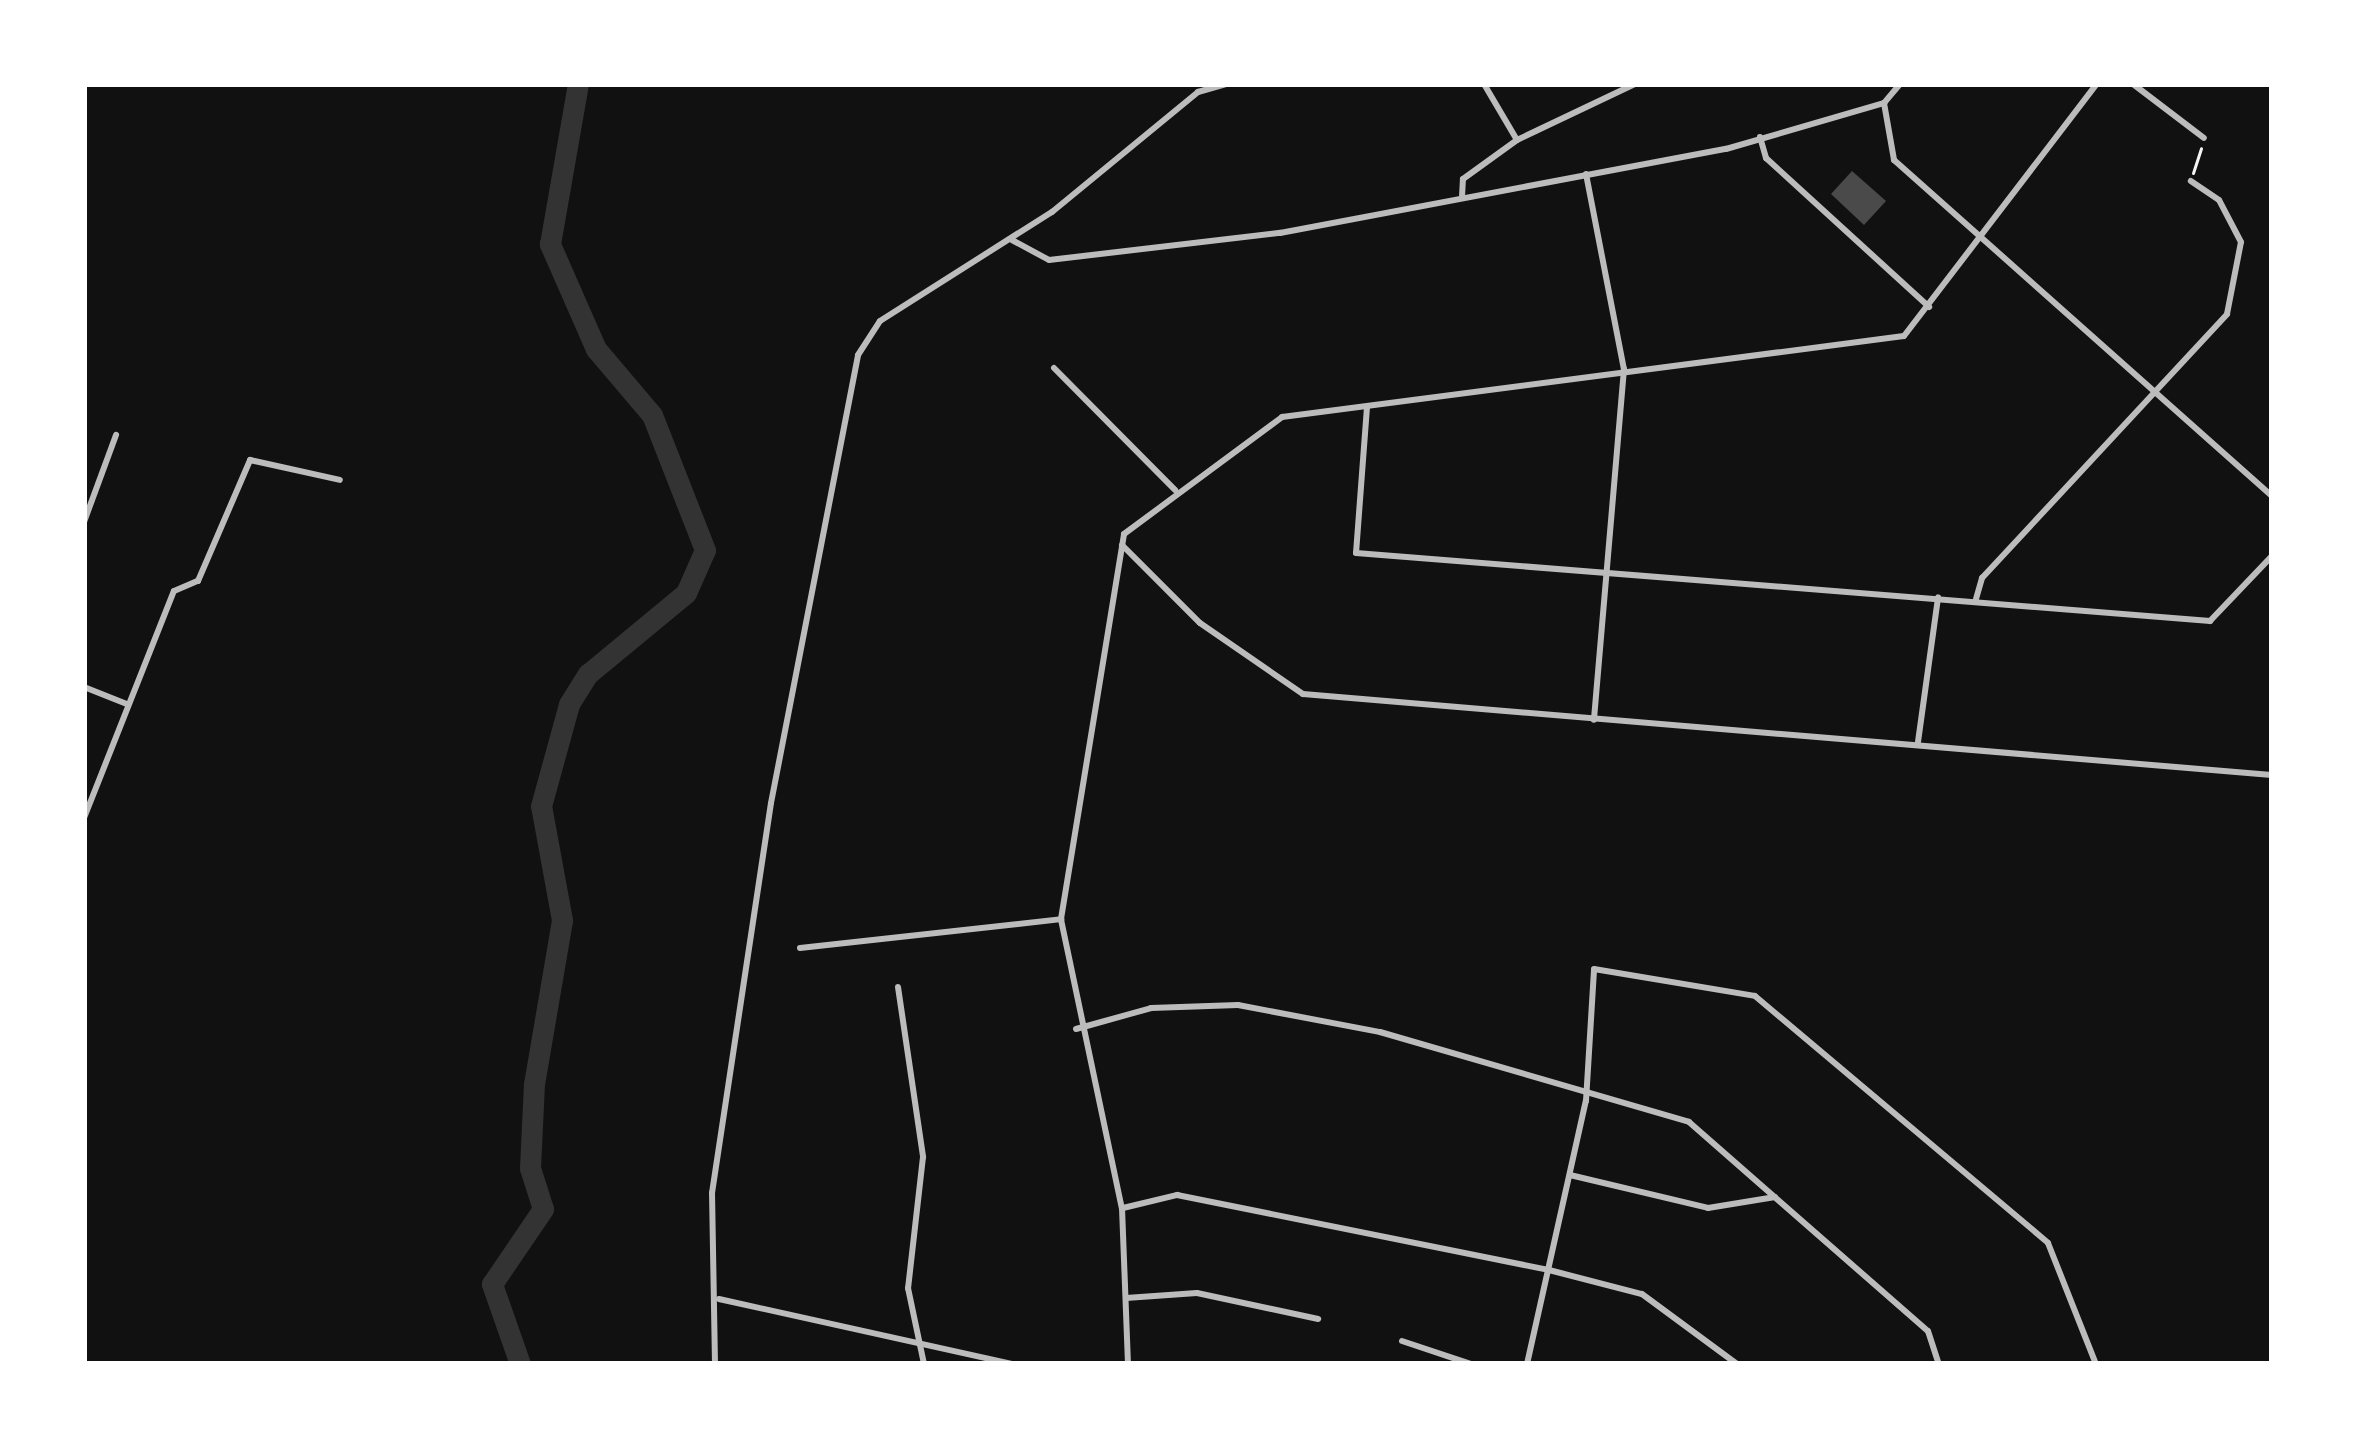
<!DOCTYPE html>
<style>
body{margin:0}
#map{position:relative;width:2356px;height:1448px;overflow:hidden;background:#111;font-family:Mulish,sans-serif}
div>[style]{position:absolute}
.river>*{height:21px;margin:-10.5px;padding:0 10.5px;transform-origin:10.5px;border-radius:10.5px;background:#333}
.building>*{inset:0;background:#4a4a4a}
.path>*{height:3px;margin:-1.5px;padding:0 1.5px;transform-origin:1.5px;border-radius:1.5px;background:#f5f5f5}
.minor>*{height:6px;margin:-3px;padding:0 3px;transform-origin:3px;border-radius:3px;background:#bcbcbc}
span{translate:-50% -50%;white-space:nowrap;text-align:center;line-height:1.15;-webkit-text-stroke:12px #fff;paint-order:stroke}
.frame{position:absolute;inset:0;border:87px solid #fff;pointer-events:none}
</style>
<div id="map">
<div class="river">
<i style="left:520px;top:1364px;width:85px;rotate:-109.3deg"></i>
<i style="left:492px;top:1284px;width:91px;rotate:-55.8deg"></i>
<i style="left:543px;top:1209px;width:43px;rotate:-107.6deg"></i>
<i style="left:530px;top:1168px;width:84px;rotate:-87.3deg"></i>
<i style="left:534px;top:1084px;width:166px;rotate:-80.3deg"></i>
<i style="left:562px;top:920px;width:116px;rotate:-100.4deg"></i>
<i style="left:541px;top:806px;width:106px;rotate:-74.6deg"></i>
<i style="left:569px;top:704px;width:36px;rotate:-58deg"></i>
<i style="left:588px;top:674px;width:127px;rotate:-39.6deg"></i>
<i style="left:686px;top:593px;width:47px;rotate:-66.2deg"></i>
<i style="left:705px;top:550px;width:145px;rotate:-111.4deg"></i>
<i style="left:652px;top:415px;width:87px;rotate:-130.3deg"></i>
<i style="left:596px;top:349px;width:115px;rotate:-113.7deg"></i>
<i style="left:550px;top:244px;width:162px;rotate:-80.1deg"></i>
</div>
<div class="building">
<i style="clip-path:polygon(1852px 171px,1886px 201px,1864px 225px,1831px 194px)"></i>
</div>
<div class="path">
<i style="left:2193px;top:173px;width:26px;rotate:-72deg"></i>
</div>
<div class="minor">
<i style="left:1484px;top:84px;width:65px;rotate:59.5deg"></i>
<i style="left:1900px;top:84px;width:25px;rotate:130deg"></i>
<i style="left:1884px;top:103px;width:58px;rotate:80deg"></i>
<i style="left:1894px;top:160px;width:506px;rotate:41.63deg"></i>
<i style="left:2133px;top:84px;width:89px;rotate:37.3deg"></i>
<i style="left:1760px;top:137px;width:22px;rotate:74deg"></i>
<i style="left:1766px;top:158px;width:221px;rotate:42.4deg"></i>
<i style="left:1586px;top:174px;width:199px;rotate:79deg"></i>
<i style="left:1624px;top:369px;width:352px;rotate:94.9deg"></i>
<i style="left:1462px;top:197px;width:18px;rotate:-87deg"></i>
<i style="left:1463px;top:179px;width:67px;rotate:-35.8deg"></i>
<i style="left:1517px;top:140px;width:131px;rotate:-25.4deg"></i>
<i style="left:1012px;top:240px;width:42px;rotate:28.4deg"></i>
<i style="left:1049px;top:260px;width:233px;rotate:-6.7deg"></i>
<i style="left:1280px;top:233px;width:454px;rotate:-10.7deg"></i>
<i style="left:1726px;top:149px;width:165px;rotate:-16.2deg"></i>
<i style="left:1054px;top:368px;width:172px;rotate:45.2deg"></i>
<i style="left:1367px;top:407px;width:146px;rotate:94.3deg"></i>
<i style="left:1356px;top:553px;width:857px;rotate:4.55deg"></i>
<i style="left:2210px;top:621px;width:90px;rotate:-46.4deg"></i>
<i style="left:84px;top:522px;width:93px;rotate:-69.8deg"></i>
<i style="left:1122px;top:545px;width:110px;rotate:45deg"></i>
<i style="left:1200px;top:623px;width:125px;rotate:34.6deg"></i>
<i style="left:1303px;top:694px;width:972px;rotate:4.78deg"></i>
<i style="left:1976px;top:599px;width:22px;rotate:-74deg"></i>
<i style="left:1982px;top:578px;width:360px;rotate:-47.1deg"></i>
<i style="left:2227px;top:314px;width:73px;rotate:-79deg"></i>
<i style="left:2241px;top:242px;width:47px;rotate:-117.6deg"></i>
<i style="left:2219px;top:200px;width:34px;rotate:-146deg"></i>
<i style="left:84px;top:687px;width:46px;rotate:21.6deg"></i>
<i style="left:1918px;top:742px;width:146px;rotate:-82.1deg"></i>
<i style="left:84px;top:818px;width:244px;rotate:-68.4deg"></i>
<i style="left:174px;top:591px;width:26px;rotate:-23deg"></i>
<i style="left:198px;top:581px;width:132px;rotate:-66.7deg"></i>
<i style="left:250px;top:460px;width:92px;rotate:12.5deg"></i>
<i style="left:800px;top:948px;width:263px;rotate:-6.3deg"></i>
<i style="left:898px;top:987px;width:172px;rotate:81.6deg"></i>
<i style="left:923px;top:1157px;width:132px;rotate:96.5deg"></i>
<i style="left:908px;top:1288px;width:78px;rotate:78.1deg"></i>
<i style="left:1076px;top:1029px;width:78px;rotate:-15.6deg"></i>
<i style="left:1151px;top:1008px;width:87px;rotate:-2deg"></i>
<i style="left:1238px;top:1005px;width:145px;rotate:10.8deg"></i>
<i style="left:1380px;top:1032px;width:322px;rotate:16.2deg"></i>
<i style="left:1689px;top:1122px;width:317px;rotate:41.2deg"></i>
<i style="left:1928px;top:1331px;width:35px;rotate:72deg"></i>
<i style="left:1570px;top:1175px;width:142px;rotate:13.4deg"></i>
<i style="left:1708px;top:1208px;width:68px;rotate:-9.3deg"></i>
<i style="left:1123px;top:1208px;width:56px;rotate:-13.5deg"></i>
<i style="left:1177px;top:1195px;width:379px;rotate:11.4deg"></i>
<i style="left:1549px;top:1270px;width:96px;rotate:14.5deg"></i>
<i style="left:1642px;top:1294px;width:118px;rotate:36.4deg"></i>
<i style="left:1126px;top:1298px;width:71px;rotate:-4deg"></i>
<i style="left:1197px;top:1293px;width:124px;rotate:12.1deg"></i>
<i style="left:719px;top:1299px;width:301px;rotate:12.5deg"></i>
<i style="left:1402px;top:1341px;width:73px;rotate:18.4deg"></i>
<i style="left:715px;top:1364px;width:171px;rotate:-91deg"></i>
<i style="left:712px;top:1193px;width:394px;rotate:-81.4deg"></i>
<i style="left:771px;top:803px;width:456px;rotate:-79deg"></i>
<i style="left:858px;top:355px;width:40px;rotate:-57.1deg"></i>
<i style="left:880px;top:321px;width:204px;rotate:-32.4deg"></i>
<i style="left:1052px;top:212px;width:189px;rotate:-39.4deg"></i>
<i style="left:1198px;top:92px;width:29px;rotate:-16deg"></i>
<i style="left:1128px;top:1364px;width:155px;rotate:-92.2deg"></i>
<i style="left:1122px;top:1209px;width:296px;rotate:-101.9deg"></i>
<i style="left:1061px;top:919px;width:390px;rotate:-80.7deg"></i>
<i style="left:1124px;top:534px;width:197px;rotate:-36.5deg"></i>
<i style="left:1282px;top:417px;width:627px;rotate:-7.42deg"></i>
<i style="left:1904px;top:336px;width:317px;rotate:-52.6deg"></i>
<i style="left:1527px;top:1364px;width:270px;rotate:-77.4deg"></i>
<i style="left:1586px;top:1101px;width:132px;rotate:-86.5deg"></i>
<i style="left:1594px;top:969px;width:163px;rotate:9.5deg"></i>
<i style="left:1755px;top:996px;width:383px;rotate:40.1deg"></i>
<i style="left:2048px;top:1243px;width:130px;rotate:68.4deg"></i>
</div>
<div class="frame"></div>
</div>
